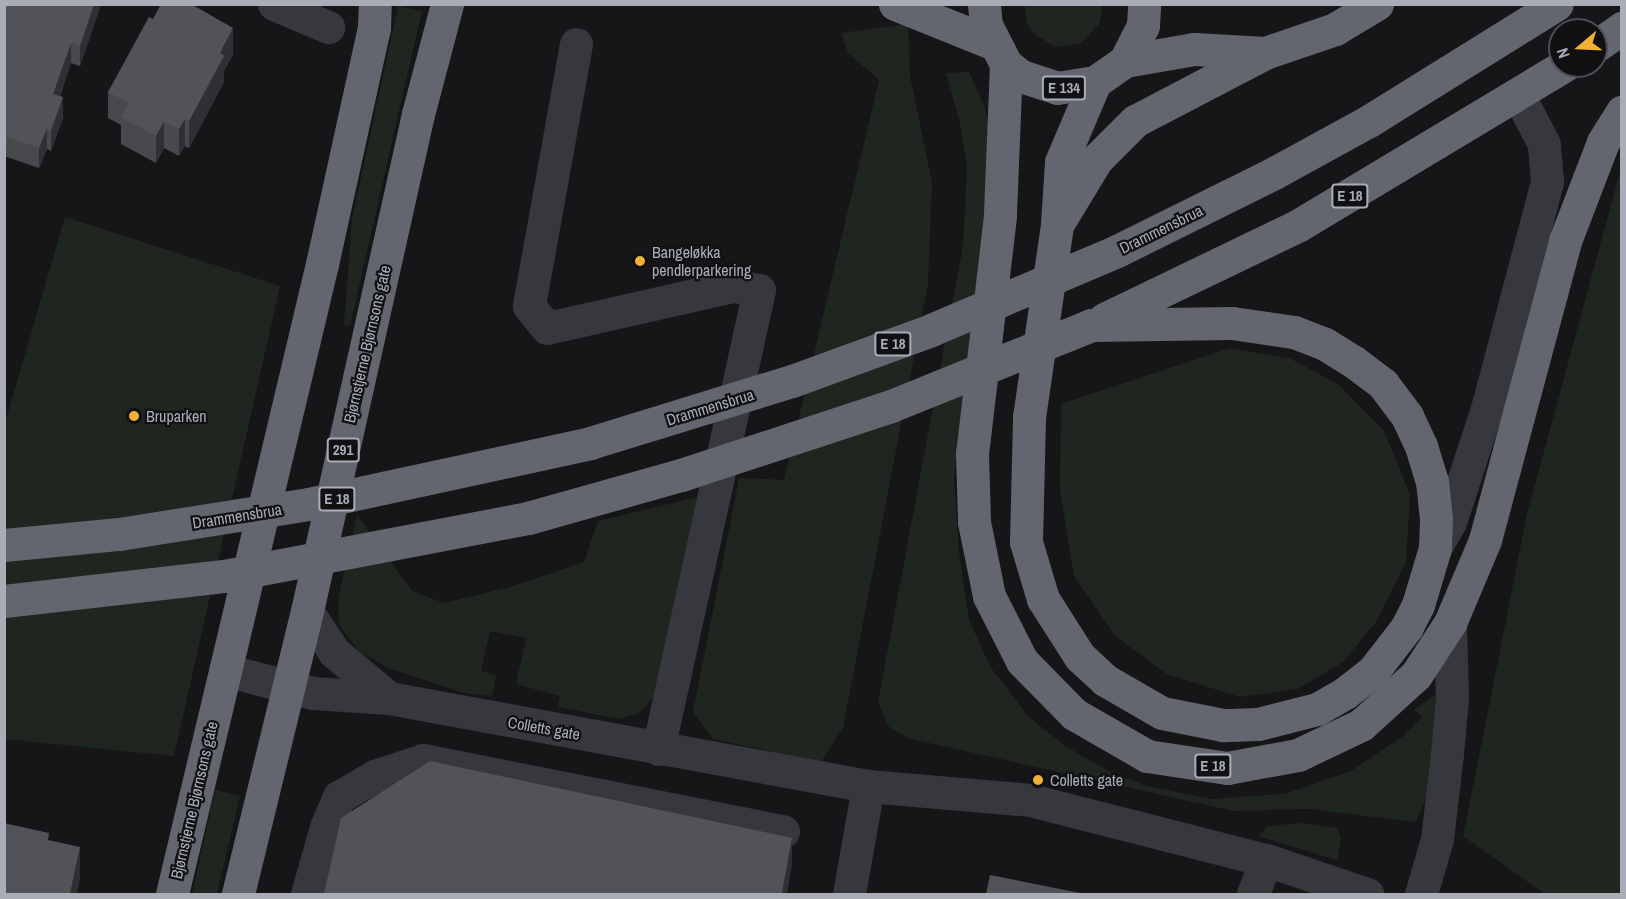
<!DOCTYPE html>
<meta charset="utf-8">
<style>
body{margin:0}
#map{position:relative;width:1626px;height:899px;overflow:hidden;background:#161618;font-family:"Archivo Narrow",sans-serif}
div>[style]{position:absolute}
.green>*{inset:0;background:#1e261f}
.minor>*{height:33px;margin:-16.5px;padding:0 16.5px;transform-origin:16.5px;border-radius:16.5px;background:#37383d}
.highway>*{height:33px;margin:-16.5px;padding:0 16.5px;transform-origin:16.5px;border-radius:16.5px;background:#63666e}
.highway-bridge>*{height:33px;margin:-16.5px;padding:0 16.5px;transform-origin:16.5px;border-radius:16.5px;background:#63666e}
.wall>*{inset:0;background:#47494d}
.shaded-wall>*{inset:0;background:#2f3033}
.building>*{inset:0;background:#525359}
.dots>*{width:16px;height:16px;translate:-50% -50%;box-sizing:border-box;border:3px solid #111113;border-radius:50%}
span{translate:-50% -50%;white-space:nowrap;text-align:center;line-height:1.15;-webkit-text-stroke:4.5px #111113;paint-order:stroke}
.shield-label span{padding:2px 4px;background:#111113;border:2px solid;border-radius:4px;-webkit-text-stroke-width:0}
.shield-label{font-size:15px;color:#a8adb8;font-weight:700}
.street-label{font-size:16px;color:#a8adb8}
.poi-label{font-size:16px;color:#a8adb8}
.left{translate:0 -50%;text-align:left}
.frame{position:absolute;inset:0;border:6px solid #a8adb8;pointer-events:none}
.north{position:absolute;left:1548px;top:18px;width:60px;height:60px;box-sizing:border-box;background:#111113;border:2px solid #4d4f55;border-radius:50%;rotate:251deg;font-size:16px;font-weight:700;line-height:24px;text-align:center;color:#a8adb8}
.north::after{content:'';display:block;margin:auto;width:21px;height:27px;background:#f2b134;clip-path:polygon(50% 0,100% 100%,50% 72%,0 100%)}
</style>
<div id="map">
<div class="green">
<i style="clip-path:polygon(1025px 5px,1102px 5px,1102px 11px,1099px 24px,1081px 43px,1055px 47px,1033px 33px,1026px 21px)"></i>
<i style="clip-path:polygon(398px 6px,422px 11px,350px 326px,344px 325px,352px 219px)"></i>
<i style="clip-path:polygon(908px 24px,910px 76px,932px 182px,928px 283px,843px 728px,821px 762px,713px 739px,693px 712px,739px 478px,784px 480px,879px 80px,848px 53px,841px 33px)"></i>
<i style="clip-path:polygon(969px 72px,984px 105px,992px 140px,984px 244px,954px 478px,959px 553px,969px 620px,991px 668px,1029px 717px,1065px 746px,1112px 773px,1144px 785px,1210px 799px,1285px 794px,1351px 771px,1402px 737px,1422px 717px,1414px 710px,1435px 694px,1438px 697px,1428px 793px,1416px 822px,1309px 809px,1234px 811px,911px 739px,889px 727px,878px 702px,963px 246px,967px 167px,959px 119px,946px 73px)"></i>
<i style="clip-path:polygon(1621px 168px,1621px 894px,1545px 894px,1463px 836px,1527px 514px)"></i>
<i style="clip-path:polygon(65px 217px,280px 286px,174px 756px,5px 739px,4px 426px)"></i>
<i style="clip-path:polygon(1230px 348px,1291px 359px,1338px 384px,1384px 431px,1410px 495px,1406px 562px,1376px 622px,1343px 662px,1298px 689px,1240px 697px,1167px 674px,1115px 636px,1074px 576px,1060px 490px,1061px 404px)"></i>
<i style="clip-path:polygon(698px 497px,654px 697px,638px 714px,618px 719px,558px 707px,560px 696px,516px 684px,526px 638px,490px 631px,481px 671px,496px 675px,492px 696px,464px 693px,388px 668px,359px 651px,339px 625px,338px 599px,357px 515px,412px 591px,444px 603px,510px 587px,584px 562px,598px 521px)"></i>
<i style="clip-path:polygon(215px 790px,240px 796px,217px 894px,192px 894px)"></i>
<i style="clip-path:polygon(1300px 823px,1338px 828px,1341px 839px,1337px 860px,1258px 836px,1268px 826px)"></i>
</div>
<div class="minor">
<i style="left:274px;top:4px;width:59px;rotate:23.1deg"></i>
<i style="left:576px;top:44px;width:266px;rotate:100.2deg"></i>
<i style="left:529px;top:306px;width:28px;rotate:51deg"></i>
<i style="left:547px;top:328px;width:191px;rotate:-12.7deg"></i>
<i style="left:733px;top:286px;width:26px;rotate:9deg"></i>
<i style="left:759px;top:290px;width:470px;rotate:102.4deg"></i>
<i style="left:1435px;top:548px;width:30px;rotate:-60deg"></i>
<i style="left:1450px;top:522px;width:123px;rotate:-72deg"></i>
<i style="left:1488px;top:405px;width:232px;rotate:-75.2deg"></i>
<i style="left:1547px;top:181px;width:37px;rotate:-95deg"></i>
<i style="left:1544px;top:144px;width:54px;rotate:-117.5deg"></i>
<i style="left:307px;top:611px;width:49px;rotate:56.6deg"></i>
<i style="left:334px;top:652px;width:72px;rotate:39.9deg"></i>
<i style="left:225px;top:670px;width:91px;rotate:14.6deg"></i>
<i style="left:313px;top:693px;width:76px;rotate:3.8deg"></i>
<i style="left:389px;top:698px;width:487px;rotate:10.4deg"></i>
<i style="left:868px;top:786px;width:163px;rotate:4.9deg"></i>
<i style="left:1030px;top:800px;width:244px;rotate:14.3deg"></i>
<i style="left:1266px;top:860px;width:107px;rotate:18.6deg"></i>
<i style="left:307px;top:894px;width:70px;rotate:-74.2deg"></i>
<i style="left:326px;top:827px;width:33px;rotate:-67deg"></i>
<i style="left:339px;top:797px;width:42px;rotate:-30.3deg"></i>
<i style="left:375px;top:776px;width:51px;rotate:-18.4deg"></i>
<i style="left:423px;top:760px;width:367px;rotate:11.2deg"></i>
<i style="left:849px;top:894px;width:110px;rotate:-80deg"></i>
<i style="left:1253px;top:894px;width:36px;rotate:-69deg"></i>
<i style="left:1421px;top:894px;width:57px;rotate:-73.8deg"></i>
<i style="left:1437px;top:839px;width:86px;rotate:-83.3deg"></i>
<i style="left:1447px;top:754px;width:56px;rotate:-84.9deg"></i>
<i style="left:1452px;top:698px;width:75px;rotate:-91.5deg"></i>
</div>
<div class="highway">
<i style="left:895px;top:4px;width:105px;rotate:21.9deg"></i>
<i style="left:984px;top:4px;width:21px;rotate:85deg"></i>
<i style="left:986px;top:25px;width:44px;rotate:62.9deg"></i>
<i style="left:1006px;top:64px;width:19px;rotate:39deg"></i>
<i style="left:1021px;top:76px;width:38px;rotate:18deg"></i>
<i style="left:1057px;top:88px;width:38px;rotate:-9deg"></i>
<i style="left:1095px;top:82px;width:37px;rotate:-35deg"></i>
<i style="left:1125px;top:61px;width:39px;rotate:-63deg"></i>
<i style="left:1143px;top:26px;width:22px;rotate:-87deg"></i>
<i style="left:1596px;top:46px;width:32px;rotate:-35deg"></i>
<i style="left:1125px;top:61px;width:70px;rotate:-9.9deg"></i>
<i style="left:1194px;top:49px;width:71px;rotate:3.2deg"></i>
<i style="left:1006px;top:64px;width:152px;rotate:92.3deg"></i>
<i style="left:1000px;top:216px;width:239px;rotate:96.7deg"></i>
<i style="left:972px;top:453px;width:69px;rotate:88.3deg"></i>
<i style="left:974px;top:522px;width:76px;rotate:78.5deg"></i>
<i style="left:989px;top:596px;width:73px;rotate:63.1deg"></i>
<i style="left:1022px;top:661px;width:74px;rotate:45.5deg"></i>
<i style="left:1074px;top:714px;width:84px;rotate:29.9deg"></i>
<i style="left:1147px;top:756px;width:81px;rotate:8.5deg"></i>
<i style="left:1227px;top:768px;width:72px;rotate:-10.4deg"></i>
<i style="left:1298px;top:755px;width:70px;rotate:-25.5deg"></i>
<i style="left:1361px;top:725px;width:74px;rotate:-42.3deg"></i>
<i style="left:1416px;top:675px;width:62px;rotate:-56.8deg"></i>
<i style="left:1450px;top:623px;width:90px;rotate:-67.1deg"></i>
<i style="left:1485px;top:540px;width:310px;rotate:-75deg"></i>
<i style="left:1565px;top:241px;width:106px;rotate:-69deg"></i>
<i style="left:1603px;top:142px;width:36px;rotate:-58deg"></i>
<i style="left:1060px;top:220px;width:71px;rotate:-58.8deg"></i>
<i style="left:1097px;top:159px;width:54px;rotate:-45deg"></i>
<i style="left:1135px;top:121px;width:147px;rotate:-27.6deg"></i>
<i style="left:1265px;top:53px;width:74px;rotate:-18.9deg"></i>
<i style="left:1335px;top:29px;width:49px;rotate:-30.8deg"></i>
<i style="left:1117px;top:251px;width:175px;rotate:-26.4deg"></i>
<i style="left:1274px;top:173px;width:108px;rotate:-28.7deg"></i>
<i style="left:1369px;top:121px;width:221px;rotate:-31.9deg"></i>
<i style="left:1104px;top:319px;width:216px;rotate:-25.7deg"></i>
<i style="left:1299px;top:225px;width:309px;rotate:-31deg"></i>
<i style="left:1091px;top:325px;width:141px;rotate:-0.8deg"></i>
<i style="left:1232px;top:323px;width:63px;rotate:8.3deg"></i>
<i style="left:1294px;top:332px;width:33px;rotate:21deg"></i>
<i style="left:1325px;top:344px;width:34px;rotate:32deg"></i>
<i style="left:1354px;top:362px;width:36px;rotate:37deg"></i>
<i style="left:1383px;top:384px;width:40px;rotate:53deg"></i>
<i style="left:1407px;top:416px;width:33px;rotate:65deg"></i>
<i style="left:1421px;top:446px;width:37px;rotate:73deg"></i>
<i style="left:1432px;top:481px;width:38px;rotate:84deg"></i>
<i style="left:1436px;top:519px;width:29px;rotate:92deg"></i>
<i style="left:1435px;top:548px;width:59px;rotate:106.6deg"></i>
<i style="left:1418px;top:605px;width:25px;rotate:117deg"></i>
<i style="left:1407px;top:627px;width:56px;rotate:127.7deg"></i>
<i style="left:1373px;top:671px;width:36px;rotate:142deg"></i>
<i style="left:1345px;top:693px;width:32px;rotate:150deg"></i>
<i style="left:1317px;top:709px;width:61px;rotate:165.7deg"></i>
<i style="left:1258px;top:724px;width:35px;rotate:178deg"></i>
<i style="left:1223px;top:725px;width:62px;rotate:-168.9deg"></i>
<i style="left:1162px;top:713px;width:66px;rotate:-149.9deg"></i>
<i style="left:1105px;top:680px;width:34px;rotate:-137deg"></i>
<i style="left:1080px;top:657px;width:69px;rotate:-122.5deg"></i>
<i style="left:1043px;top:599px;width:59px;rotate:-106.6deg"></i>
<i style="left:1026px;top:542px;width:125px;rotate:-88.6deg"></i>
<i style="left:1029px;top:417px;width:195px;rotate:-81.7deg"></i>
<i style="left:1057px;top:224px;width:62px;rotate:-86.3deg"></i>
<i style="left:1061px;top:162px;width:87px;rotate:-67deg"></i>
<i style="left:172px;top:894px;width:648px;rotate:-76.61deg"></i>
<i style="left:322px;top:264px;width:242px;rotate:-77.6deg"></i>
<i style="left:374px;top:28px;width:24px;rotate:-88deg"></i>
<i style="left:238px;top:894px;width:291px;rotate:-76.3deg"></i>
<i style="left:307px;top:611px;width:509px;rotate:-77.41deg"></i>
<i style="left:418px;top:114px;width:114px;rotate:-75.2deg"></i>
</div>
<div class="highway-bridge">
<i style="left:4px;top:545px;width:116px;rotate:-5.5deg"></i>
<i style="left:119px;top:534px;width:192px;rotate:-9deg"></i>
<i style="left:309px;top:504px;width:288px;rotate:-12.2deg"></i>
<i style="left:590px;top:443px;width:211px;rotate:-17.1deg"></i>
<i style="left:792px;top:381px;width:148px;rotate:-20.1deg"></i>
<i style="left:931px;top:330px;width:202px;rotate:-23deg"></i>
<i style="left:4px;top:601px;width:221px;rotate:-6.5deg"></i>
<i style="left:224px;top:576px;width:309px;rotate:-10.8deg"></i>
<i style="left:528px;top:518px;width:159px;rotate:-15.7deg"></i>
<i style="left:681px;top:475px;width:221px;rotate:-18.2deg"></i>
<i style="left:891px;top:406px;width:216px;rotate:-22deg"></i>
</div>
<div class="wall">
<i style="clip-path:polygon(4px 4px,101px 4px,80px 66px,71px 63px,60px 96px,63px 118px,51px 151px,47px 149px,39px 168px,4px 156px)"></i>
<i style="clip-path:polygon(153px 19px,233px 54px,224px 71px,224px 82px,189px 148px,185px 146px,179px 156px,164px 148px,156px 163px,121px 144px,121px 125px,108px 118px,108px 92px)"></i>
</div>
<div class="shaded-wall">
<i style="clip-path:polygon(94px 4px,101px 4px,80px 66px,80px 46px)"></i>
<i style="clip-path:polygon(233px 28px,233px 54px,224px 71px,224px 82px,189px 148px,189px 121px,220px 53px)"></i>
<i style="clip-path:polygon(71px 43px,71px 63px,53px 114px,53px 94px)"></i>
<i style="clip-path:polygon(63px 97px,63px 118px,51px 151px,51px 130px)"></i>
<i style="clip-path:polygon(185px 119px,185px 146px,179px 156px,179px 129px)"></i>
<i style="clip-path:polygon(164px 121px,164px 148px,156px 163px,156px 136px)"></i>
<i style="clip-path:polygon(47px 128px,47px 149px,39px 168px,39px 148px)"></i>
<i style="clip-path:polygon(792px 838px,792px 864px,787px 894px,782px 894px)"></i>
<i style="clip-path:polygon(80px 847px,80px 880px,77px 894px,70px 894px)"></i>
</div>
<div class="building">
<i style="clip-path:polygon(4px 4px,94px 4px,80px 46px,71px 43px,53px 94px,63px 97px,51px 130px,47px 128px,39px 148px,4px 136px)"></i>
<i style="clip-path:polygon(161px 4px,191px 4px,233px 28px,220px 53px,224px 56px,189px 121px,185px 119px,179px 129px,164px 121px,156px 136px,121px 117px,129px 103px,108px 92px,149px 17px,153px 19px)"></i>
<i style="clip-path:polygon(430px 761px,792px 838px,782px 894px,324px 894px,341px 818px)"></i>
<i style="clip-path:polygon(4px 823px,49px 833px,48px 840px,80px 847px,70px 894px,4px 894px)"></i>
<i style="clip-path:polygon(990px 875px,1085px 894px,986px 894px)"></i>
</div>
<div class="dots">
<i style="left:640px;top:261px;background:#f2b134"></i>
<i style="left:134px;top:416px;background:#f2b134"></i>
<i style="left:1038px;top:780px;background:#f2b134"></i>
</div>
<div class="shield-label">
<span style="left:1064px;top:88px">E 134</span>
<span style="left:1350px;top:196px">E 18</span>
<span style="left:893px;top:344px">E 18</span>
<span style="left:343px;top:450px">291</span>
<span style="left:337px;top:499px">E 18</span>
<span style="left:1213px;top:766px">E 18</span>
</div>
<div class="street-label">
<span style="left:1161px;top:229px;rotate:-26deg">Drammensbrua</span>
<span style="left:367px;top:344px;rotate:-77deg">Bjørnstjerne Bjørnsons gate</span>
<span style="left:710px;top:407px;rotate:-17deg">Drammensbrua</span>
<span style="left:237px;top:516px;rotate:-9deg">Drammensbrua</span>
<span style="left:544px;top:728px;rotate:10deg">Colletts gate</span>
<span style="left:194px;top:800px;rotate:-77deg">Bjørnstjerne Bjørnsons gate</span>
</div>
<div class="poi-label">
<span class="left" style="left:652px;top:261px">Bangeløkka<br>pendlerparkering</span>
<span class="left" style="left:146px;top:416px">Bruparken</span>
<span class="left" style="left:1050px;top:780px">Colletts gate</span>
</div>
<div class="frame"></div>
<div class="north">N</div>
</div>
